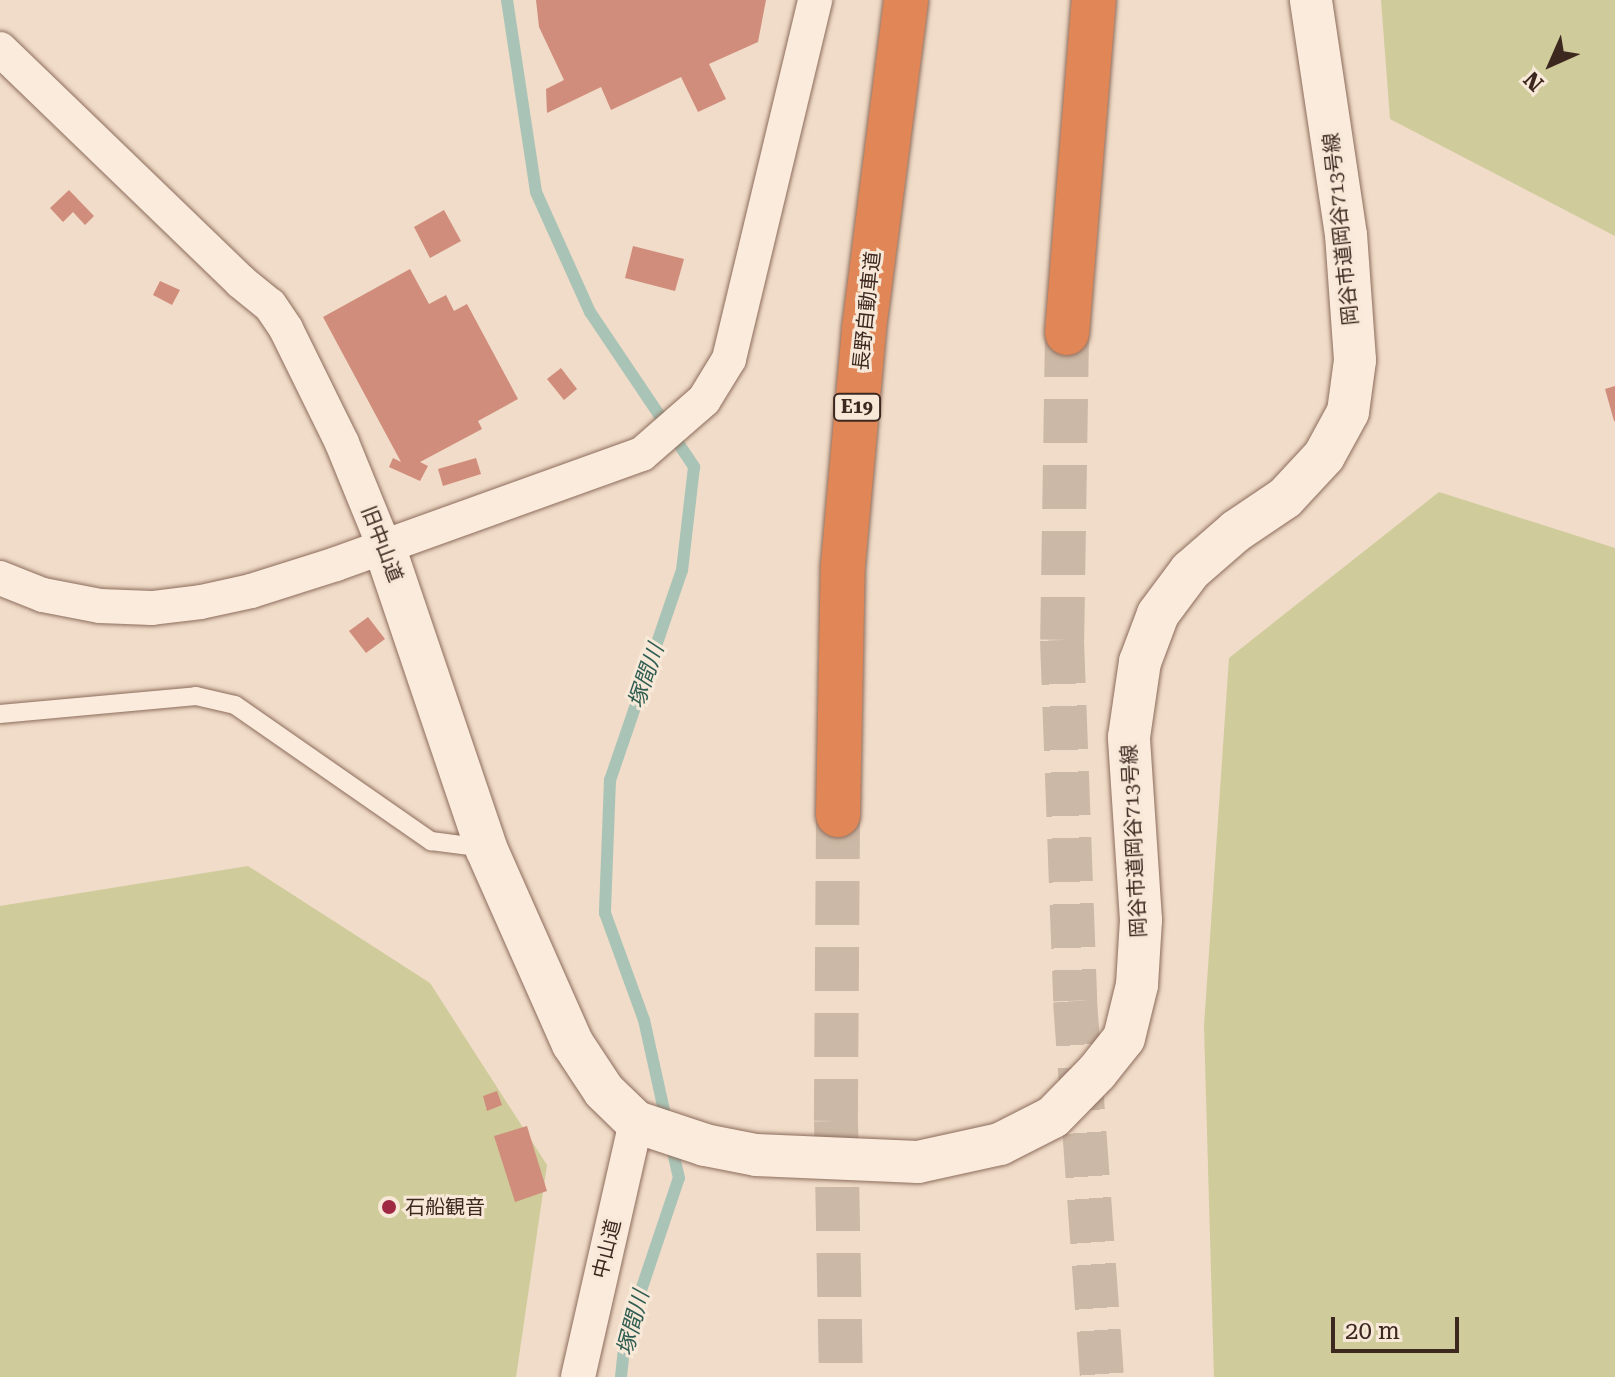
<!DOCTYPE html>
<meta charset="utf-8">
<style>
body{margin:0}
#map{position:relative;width:1615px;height:1377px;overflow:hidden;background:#f0dcc8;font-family:"Roboto Serif","Noto Sans JP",serif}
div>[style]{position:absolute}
.green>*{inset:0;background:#cfcb9b}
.stream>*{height:12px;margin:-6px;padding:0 6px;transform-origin:6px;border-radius:6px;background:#a9c4b6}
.building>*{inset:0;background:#d08d7c}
.motorway-tunnel>*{height:44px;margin-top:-22px;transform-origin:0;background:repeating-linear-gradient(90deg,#ccb8a6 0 44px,transparent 0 66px)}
.roads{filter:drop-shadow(0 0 2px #8d6c5c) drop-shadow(0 0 2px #8d6c5c)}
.service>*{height:18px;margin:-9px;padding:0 9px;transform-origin:9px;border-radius:9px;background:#faebdc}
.minor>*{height:34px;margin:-17px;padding:0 17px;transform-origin:17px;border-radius:17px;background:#faebdc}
.tertiary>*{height:42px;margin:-21px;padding:0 21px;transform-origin:21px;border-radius:21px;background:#faebdc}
.motorway>*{height:44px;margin:-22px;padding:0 22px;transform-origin:22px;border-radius:22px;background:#e18757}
.dots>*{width:22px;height:22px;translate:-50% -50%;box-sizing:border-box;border:4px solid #f7e8d8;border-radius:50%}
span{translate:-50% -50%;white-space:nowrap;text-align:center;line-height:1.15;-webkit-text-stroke:6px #f7e8d8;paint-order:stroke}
.shield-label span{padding:2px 6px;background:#f7e8d8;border:2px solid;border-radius:6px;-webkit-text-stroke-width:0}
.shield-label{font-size:18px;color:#3d2820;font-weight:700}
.street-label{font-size:20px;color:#3d2820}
.poi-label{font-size:20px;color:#3d2820}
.left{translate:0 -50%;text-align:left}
.water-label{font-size:22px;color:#2f5d51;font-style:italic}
.north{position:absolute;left:1511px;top:24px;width:80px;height:80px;-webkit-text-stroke:6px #f7e8d8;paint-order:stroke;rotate:225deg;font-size:22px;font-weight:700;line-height:32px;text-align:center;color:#3d2820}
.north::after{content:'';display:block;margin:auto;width:28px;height:36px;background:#3d2820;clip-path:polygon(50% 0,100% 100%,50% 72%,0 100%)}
.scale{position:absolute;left:1331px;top:1317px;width:128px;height:36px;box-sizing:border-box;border:4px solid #3d2820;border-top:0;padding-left:10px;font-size:24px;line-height:28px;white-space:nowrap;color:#3d2820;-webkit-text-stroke:6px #f7e8d8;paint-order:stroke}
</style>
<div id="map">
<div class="green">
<i style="clip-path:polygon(1381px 0,1615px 0,1615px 236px,1390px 119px)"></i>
<i style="clip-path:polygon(1439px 492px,1615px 548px,1615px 1377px,1214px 1377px,1204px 1026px,1229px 658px)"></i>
<i style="clip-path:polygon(248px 866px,430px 983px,547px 1165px,516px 1377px,0 1377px,0 906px)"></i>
</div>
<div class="stream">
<i style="left:507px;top:0;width:194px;rotate:81.4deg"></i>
<i style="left:536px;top:192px;width:132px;rotate:65.8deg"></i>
<i style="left:590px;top:312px;width:187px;rotate:56.1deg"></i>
<i style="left:694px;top:467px;width:104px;rotate:96.6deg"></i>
<i style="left:682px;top:570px;width:222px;rotate:108.9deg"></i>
<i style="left:610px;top:780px;width:133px;rotate:92.2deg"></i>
<i style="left:605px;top:913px;width:114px;rotate:70deg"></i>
<i style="left:644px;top:1020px;width:107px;rotate:77.5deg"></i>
<i style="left:621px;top:1377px;width:39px;rotate:-84deg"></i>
<i style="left:625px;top:1338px;width:169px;rotate:-71.4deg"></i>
<i style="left:679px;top:1178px;width:37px;rotate:-103deg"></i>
</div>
<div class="building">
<i style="clip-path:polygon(536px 0,766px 0,758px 42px,709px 64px,726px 99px,698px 112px,681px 77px,611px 110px,601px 87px,547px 113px,546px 89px,564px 80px,539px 27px)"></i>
<i style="clip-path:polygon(69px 190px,94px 216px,85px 225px,73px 212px,63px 222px,50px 208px)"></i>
<i style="clip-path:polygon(444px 210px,461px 241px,430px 258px,414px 227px)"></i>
<i style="clip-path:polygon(633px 246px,684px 259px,675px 291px,625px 278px)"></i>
<i style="clip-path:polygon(410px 269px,429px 304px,446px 295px,454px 311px,467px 304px,518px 399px,478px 421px,482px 429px,420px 462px,428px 466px,420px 481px,389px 467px,393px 458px,401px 462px,323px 317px)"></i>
<i style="clip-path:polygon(160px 281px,180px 290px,172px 305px,153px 295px)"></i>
<i style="clip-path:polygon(561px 368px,577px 389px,564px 400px,547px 379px)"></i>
<i style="clip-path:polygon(1615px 386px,1615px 421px,1614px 421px,1605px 389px)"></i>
<i style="clip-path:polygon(476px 458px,481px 474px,443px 486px,438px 469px)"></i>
<i style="clip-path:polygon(368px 617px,385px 639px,366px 653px,349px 631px)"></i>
<i style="clip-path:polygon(497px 1091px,502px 1105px,487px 1111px,483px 1096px)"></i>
<i style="clip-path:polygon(527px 1126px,547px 1191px,515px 1202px,494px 1136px)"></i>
<i style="clip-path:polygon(392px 1197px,397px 1213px,385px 1216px,380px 1200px)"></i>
</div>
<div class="motorway-tunnel">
<i style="left:1067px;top:333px;width:307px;rotate:90.9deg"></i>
<i style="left:1062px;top:640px;width:361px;rotate:87.9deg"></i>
<i style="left:1075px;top:1001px;width:377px;rotate:85.9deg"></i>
<i style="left:838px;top:815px;width:306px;rotate:90.4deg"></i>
<i style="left:836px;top:1121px;width:256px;rotate:88.9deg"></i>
</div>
<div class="roads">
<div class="service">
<i style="left:0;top:714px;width:197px;rotate:-5.2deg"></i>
<i style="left:196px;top:696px;width:40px;rotate:13deg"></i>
<i style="left:235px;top:705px;width:239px;rotate:34.8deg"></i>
<i style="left:431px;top:841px;width:53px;rotate:7.5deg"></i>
</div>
<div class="minor">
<i style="left:0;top:49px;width:334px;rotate:44deg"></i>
<i style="left:240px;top:281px;width:38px;rotate:39deg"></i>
<i style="left:270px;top:305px;width:29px;rotate:56deg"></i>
<i style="left:286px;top:329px;width:127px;rotate:63.8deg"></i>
<i style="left:342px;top:443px;width:111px;rotate:67.8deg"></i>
<i style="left:0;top:578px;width:46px;rotate:21.6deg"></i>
<i style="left:43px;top:595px;width:58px;rotate:10.9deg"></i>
<i style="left:100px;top:606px;width:52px;rotate:2.2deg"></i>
<i style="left:152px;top:608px;width:49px;rotate:-7deg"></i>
<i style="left:201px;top:602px;width:51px;rotate:-12.4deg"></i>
<i style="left:251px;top:591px;width:89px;rotate:-17.6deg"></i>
<i style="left:336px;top:564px;width:325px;rotate:-19.8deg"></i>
<i style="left:642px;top:454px;width:82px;rotate:-41.1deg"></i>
<i style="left:704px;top:400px;width:48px;rotate:-58.6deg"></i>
<i style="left:729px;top:359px;width:369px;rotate:-76.5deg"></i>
<i style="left:578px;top:1377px;width:262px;rotate:-77.2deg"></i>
</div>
<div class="tertiary">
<i style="left:384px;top:546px;width:319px;rotate:71.3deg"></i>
<i style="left:486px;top:848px;width:214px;rotate:66.1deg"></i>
<i style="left:573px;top:1044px;width:56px;rotate:56.6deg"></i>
<i style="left:604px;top:1091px;width:45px;rotate:44.1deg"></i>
<i style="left:636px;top:1122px;width:73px;rotate:18.4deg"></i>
<i style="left:705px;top:1145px;width:52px;rotate:11.1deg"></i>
<i style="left:756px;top:1155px;width:162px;rotate:2.5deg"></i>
<i style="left:918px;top:1162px;width:84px;rotate:-12.4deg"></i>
<i style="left:1000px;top:1144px;width:59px;rotate:-27deg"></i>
<i style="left:1053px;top:1117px;width:63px;rotate:-45.6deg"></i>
<i style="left:1097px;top:1072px;width:43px;rotate:-51.5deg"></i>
<i style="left:1124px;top:1038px;width:55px;rotate:-76.2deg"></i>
<i style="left:1137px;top:985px;width:65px;rotate:-86.5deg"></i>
<i style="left:1141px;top:920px;width:183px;rotate:-93.8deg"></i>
<i style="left:1129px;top:737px;width:76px;rotate:-81.7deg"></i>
<i style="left:1140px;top:662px;width:51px;rotate:-69.4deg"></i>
<i style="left:1158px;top:614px;width:54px;rotate:-53.3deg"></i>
<i style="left:1190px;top:571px;width:61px;rotate:-41deg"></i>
<i style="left:1236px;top:531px;width:59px;rotate:-34deg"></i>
<i style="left:1285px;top:498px;width:57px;rotate:-47.1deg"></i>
<i style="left:1324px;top:456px;width:50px;rotate:-61.4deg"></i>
<i style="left:1348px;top:412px;width:52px;rotate:-82.3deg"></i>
<i style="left:1355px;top:360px;width:125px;rotate:-94.1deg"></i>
<i style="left:1346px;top:235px;width:238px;rotate:-98.5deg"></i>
</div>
<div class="motorway">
<i style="left:1067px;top:333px;width:334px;rotate:-85.4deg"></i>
<i style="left:838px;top:815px;width:250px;rotate:-88.9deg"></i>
<i style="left:843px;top:565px;width:237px;rotate:-84.9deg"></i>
<i style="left:864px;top:329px;width:332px;rotate:-82.7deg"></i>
</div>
</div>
<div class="dots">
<i style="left:389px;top:1207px;background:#9f2943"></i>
</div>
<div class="shield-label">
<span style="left:857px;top:407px">E19</span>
</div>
<div class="street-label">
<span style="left:1341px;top:229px;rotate:-96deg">岡谷市道岡谷713号線</span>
<span style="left:867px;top:311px;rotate:-84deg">長野自動車道</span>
<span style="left:382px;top:544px;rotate:69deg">旧中山道</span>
<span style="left:1134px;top:841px;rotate:-93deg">岡谷市道岡谷713号線</span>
<span style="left:607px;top:1249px;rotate:-76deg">中山道</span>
</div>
<div class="poi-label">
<span class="left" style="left:405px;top:1207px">石船観音</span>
</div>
<div class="water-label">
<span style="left:646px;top:676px;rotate:-71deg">塚間川</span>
<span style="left:633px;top:1323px;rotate:-75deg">塚間川</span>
</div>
<div class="north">N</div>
<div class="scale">20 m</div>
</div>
